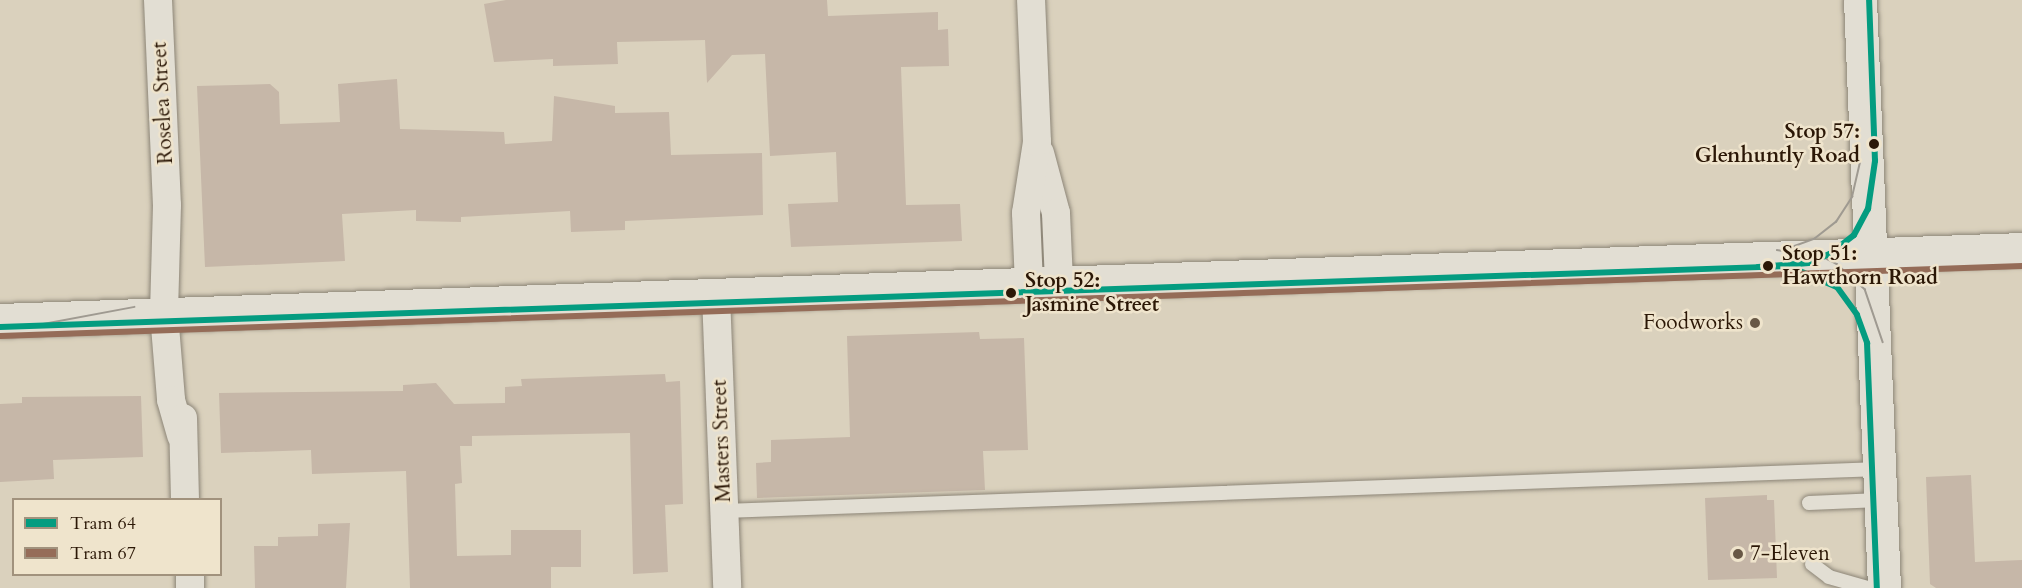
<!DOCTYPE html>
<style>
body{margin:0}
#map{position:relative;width:2022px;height:588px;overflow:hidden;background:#dad1bd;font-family:Cardo,serif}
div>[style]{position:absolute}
.building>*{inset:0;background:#c6b7a8}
.roads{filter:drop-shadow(0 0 2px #8c8577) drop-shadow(0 0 2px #8c8577)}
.service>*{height:14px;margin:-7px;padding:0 7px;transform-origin:7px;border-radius:7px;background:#e2ded3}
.minor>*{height:28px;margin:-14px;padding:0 14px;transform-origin:14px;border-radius:14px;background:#e2ded3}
.tertiary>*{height:33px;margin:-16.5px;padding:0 16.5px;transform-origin:16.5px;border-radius:16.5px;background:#e2ded3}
.secondary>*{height:33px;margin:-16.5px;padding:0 16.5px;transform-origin:16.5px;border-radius:16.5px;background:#e2ded3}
.tram>*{height:1.5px;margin:-0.75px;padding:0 0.75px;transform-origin:0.75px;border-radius:0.75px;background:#9f9a91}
.tram-1>*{height:6px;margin:-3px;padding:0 3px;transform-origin:3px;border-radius:3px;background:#049c80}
.tram-2>*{height:6px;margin:-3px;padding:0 3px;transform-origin:3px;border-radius:3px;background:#956c58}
.dots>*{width:16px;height:16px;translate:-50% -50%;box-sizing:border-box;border:3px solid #efe4cc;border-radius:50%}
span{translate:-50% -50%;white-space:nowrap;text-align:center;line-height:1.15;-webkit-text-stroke:5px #efe4cc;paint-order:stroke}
.street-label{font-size:21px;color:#2b1706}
.stop-label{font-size:21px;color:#2b1706;font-weight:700}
.right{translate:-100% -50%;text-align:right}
.left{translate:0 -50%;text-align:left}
.poi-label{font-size:21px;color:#2b1706}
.legend{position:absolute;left:12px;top:498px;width:210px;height:78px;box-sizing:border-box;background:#efe4cc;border:2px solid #a1927d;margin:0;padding:8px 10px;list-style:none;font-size:18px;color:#2b1706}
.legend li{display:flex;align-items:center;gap:12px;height:30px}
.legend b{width:30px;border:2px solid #a1927d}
</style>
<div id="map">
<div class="building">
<i style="clip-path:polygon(506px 0,827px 0,828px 16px,938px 12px,938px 30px,948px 29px,949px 66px,901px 67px,906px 205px,960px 204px,962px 241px,791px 247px,788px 204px,838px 202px,836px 152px,770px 156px,765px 54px,732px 55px,707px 83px,705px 40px,617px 42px,618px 64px,553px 66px,553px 59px,494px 62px,484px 4px)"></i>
<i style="clip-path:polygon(397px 79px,400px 129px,504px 132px,505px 144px,552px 141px,554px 96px,615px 106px,615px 113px,669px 112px,671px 155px,762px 153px,763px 215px,625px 221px,625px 230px,571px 232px,570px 211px,461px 217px,461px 222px,416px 221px,416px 210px,342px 214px,345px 261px,205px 267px,197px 86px,270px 84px,279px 92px,280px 124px,340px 122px,338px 84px)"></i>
<i style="clip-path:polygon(979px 332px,980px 339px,1024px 338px,1028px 450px,983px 451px,985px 490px,757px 498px,756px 463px,771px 462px,771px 440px,850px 437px,847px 336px)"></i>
<i style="clip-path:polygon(665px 374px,666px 382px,680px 381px,683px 504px,665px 505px,668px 572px,633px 574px,630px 433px,472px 436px,472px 446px,460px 446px,462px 483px,455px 484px,457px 556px,511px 555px,511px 530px,581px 530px,581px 567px,551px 567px,551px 588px,410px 588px,406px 471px,312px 474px,311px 450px,221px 453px,219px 393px,403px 391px,403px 385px,436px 383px,454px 404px,505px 403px,505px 387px,522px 386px,521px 379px)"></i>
<i style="clip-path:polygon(141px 396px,143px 457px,53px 460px,54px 479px,0 482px,0 404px,22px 403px,22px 397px)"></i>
<i style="clip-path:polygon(1971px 475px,1975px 562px,2022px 560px,2022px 588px,1936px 588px,1930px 584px,1926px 477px)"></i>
<i style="clip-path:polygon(1767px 495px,1767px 500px,1774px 500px,1777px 578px,1708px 580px,1705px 498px)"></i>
<i style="clip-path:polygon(350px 523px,346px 588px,255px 588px,254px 546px,278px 546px,278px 537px,318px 536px,318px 524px)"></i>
</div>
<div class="roads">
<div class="service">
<i style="left:1809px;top:503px;width:71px;rotate:-2.4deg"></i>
<i style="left:724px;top:511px;width:1157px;rotate:-2.08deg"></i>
<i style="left:1812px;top:564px;width:21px;rotate:37deg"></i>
<i style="left:1829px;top:577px;width:41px;rotate:15.8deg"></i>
</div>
<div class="minor">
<i style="left:158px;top:0;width:205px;rotate:87.5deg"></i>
<i style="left:167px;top:205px;width:109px;rotate:91.6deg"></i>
<i style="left:164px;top:314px;width:86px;rotate:85.3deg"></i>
<i style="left:171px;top:400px;width:37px;rotate:74deg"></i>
<i style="left:1040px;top:153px;width:62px;rotate:75.1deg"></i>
<i style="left:1056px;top:213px;width:70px;rotate:87.5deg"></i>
<i style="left:1029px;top:285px;width:72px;rotate:-92.4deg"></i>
<i style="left:1026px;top:213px;width:72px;rotate:-81.2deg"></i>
<i style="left:1037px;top:142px;width:142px;rotate:-92.4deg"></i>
<i style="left:716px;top:295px;width:293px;rotate:87.8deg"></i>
<i style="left:183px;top:418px;width:82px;rotate:88.6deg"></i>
<i style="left:190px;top:574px;width:14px;rotate:90deg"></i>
</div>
<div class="tertiary">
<i style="left:0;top:320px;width:2023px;rotate:-2.01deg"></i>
</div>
<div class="secondary">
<i style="left:1860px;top:0;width:588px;rotate:87.66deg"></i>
</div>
</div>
<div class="tram">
<i style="left:1789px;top:248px;width:27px;rotate:-20deg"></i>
<i style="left:1814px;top:239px;width:28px;rotate:-38deg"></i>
<i style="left:1836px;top:222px;width:30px;rotate:-57deg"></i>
<i style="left:1852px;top:197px;width:37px;rotate:-77deg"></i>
<i style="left:1777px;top:250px;width:47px;rotate:8.7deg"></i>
<i style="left:1823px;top:257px;width:16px;rotate:27deg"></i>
<i style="left:1837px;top:264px;width:38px;rotate:42deg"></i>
<i style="left:1865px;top:289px;width:56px;rotate:71.2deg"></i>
<i style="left:38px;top:325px;width:98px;rotate:-10.6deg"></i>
</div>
<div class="tram-1">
<i style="left:1758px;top:267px;width:51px;rotate:-4.5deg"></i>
<i style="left:1809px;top:263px;width:24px;rotate:-24deg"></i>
<i style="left:1831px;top:253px;width:29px;rotate:-38deg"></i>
<i style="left:1854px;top:235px;width:30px;rotate:-62deg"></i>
<i style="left:1868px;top:209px;width:49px;rotate:-81.7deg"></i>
<i style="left:1875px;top:161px;width:161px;rotate:-92.1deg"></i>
<i style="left:0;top:327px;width:1789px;rotate:-1.95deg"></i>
<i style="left:1788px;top:266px;width:53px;rotate:23.2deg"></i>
<i style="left:1837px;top:287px;width:34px;rotate:54deg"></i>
<i style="left:1857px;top:315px;width:30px;rotate:70deg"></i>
<i style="left:1867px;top:343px;width:245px;rotate:87.7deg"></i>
</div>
<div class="tram-2">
<i style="left:0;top:336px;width:2023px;rotate:-1.98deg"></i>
</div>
<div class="dots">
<i style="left:1874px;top:144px;background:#2b1706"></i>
<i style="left:1768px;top:266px;background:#2b1706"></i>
<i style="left:1011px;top:293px;background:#2b1706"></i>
<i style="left:1755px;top:323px;background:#685846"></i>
<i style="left:1738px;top:554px;background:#685846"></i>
</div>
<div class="street-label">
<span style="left:163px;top:103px;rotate:-93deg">Roselea Street</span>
<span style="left:722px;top:441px;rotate:-92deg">Masters Street</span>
</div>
<div class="stop-label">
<span class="right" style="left:1860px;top:144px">Stop 57:<br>Glenhuntly Road</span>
<span class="left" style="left:1782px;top:266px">Stop 51:<br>Hawthorn Road</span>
<span class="left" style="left:1025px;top:293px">Stop 52:<br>Jasmine Street</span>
</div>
<div class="poi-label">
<span class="right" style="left:1743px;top:323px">Foodworks</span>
<span class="left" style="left:1750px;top:554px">7-Eleven</span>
</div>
<ul class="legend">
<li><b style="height:8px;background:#049c80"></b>Tram 64</li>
<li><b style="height:8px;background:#956c58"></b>Tram 67</li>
</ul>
</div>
